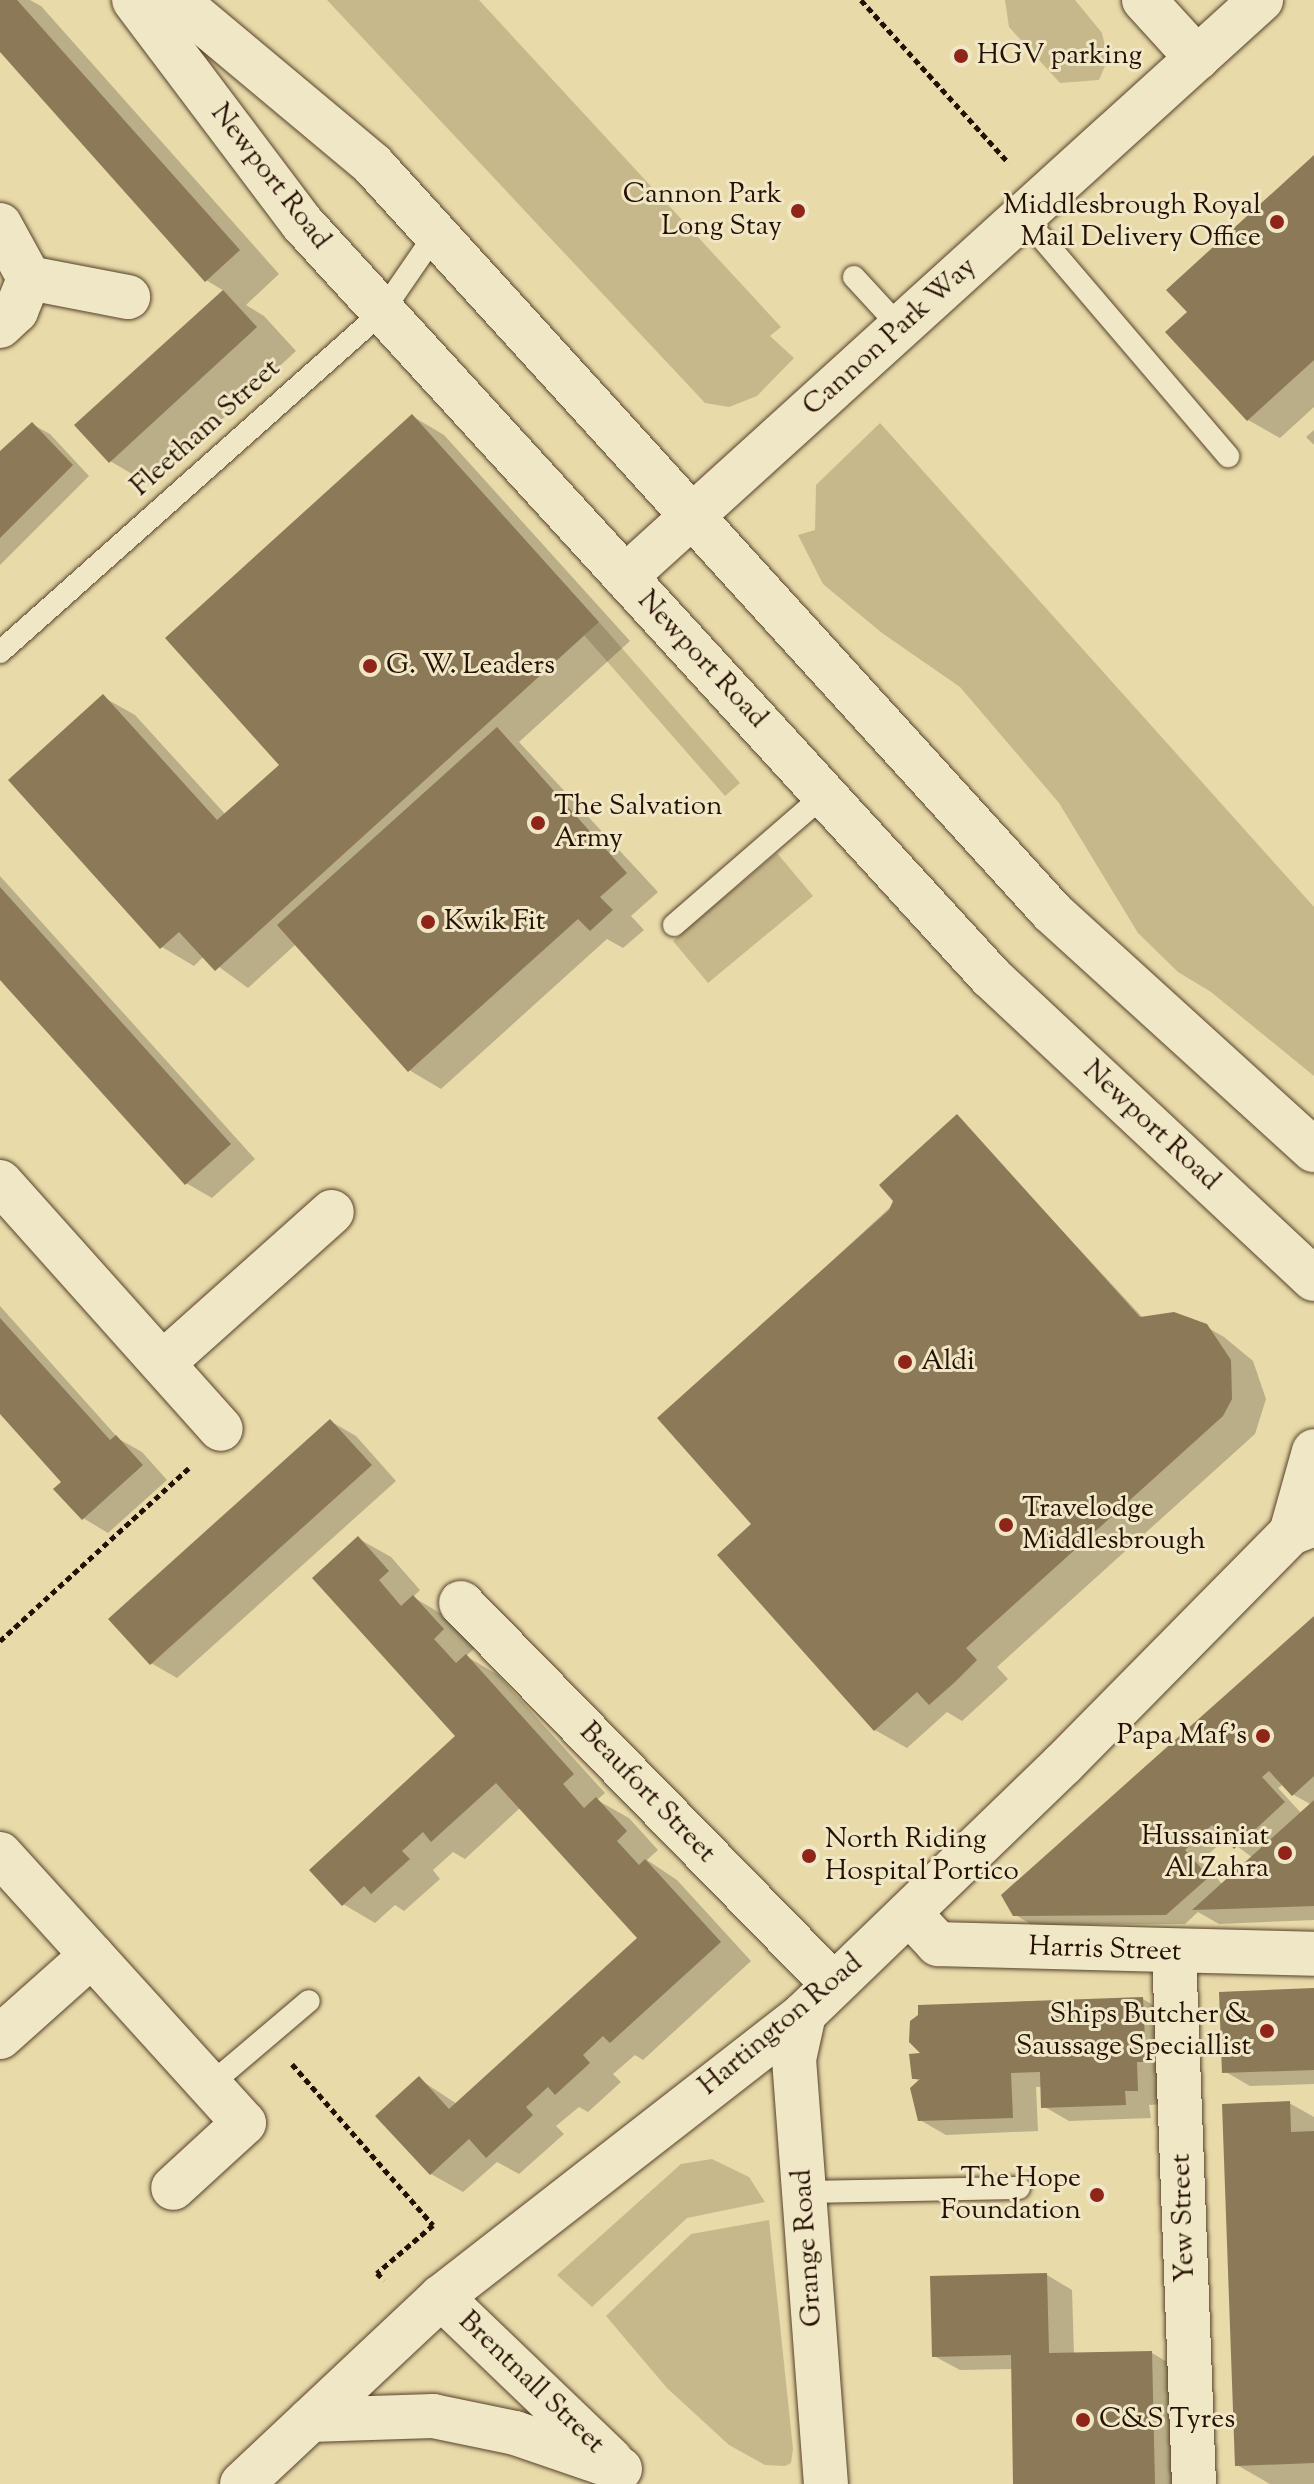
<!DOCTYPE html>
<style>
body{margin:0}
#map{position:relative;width:1314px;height:2484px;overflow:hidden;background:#e8daa9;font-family:"Sorts Mill Goudy",serif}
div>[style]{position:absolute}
.green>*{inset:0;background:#c7b88c}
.shadow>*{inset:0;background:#0003}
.building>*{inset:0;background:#8b7958}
.path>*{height:5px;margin-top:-2.5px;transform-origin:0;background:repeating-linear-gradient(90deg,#261000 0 6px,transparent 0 10px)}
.roads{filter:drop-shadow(0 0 2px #56422a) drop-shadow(0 0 2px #56422a)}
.lane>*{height:22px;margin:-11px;padding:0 11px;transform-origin:11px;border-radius:11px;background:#f0e7c7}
.street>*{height:44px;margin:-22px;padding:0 22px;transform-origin:22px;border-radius:22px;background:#f0e7c7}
.secondary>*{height:44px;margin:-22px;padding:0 22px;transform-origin:22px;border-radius:22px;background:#f0e7c7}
.dots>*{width:22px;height:22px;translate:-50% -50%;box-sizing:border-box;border:4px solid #f0e7c7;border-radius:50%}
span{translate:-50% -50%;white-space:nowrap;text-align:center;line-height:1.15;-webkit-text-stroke:6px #f0e7c7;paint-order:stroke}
.poi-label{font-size:28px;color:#261000}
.left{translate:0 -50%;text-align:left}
.right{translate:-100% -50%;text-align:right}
.street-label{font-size:28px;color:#261000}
</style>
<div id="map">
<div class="green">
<i style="clip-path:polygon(327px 0,479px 0,781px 327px,770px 336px,794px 358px,757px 396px,729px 407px,705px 403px)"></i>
<i style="clip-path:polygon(1005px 0,1075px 0,1102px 33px,1108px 59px,1099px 80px,1060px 83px,1009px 27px)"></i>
<i style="clip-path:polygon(880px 423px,1314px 907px,1314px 1076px,1211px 992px,1178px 972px,1138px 933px,1059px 803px,960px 687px,882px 633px,823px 584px,798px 535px,815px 530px,816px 485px)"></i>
<i style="clip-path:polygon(599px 622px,740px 783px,725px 796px,584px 635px)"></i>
<i style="clip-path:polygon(777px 853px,813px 896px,708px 983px,673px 941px)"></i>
<i style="clip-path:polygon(712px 2159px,749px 2177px,765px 2202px,687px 2218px,592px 2307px,557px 2275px,681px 2164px)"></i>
<i style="clip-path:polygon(769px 2220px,793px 2449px,791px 2463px,785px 2466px,765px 2465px,729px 2445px,667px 2388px,606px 2316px,691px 2234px)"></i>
</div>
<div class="shadow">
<i style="clip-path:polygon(0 0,30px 0,41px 6px,279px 274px,246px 305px,264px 316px,296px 351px,151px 485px,110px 461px,77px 425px,224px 291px,206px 280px,0 49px)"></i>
<i style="clip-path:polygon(1314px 158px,1314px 407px,1280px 438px,1248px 420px,1190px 312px)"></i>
<i style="clip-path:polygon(412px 416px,444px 435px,630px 641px,519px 742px,658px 892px,631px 916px,644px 930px,623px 948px,607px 939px,441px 1089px,409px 1070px,296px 944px,248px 988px,204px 956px,194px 966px,162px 947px,103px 697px,135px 715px,226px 815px,282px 765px)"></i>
<i style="clip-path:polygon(32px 424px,50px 434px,89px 476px,0 565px,0 455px)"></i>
<i style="clip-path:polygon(1314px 430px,1314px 445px,1306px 437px)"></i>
<i style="clip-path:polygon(0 876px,255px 1159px,212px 1198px,186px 1183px,0 977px)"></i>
<i style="clip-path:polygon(957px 1117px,1144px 1319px,1174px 1314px,1191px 1318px,1224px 1337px,1253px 1361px,1266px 1399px,1255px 1434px,997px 1667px,1008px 1679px,962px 1721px,947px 1712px,907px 1748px,875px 1730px,754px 1524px,660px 1419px,897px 1201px)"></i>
<i style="clip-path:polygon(0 1306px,119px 1439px,142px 1452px,167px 1480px,108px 1533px,83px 1518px,64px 1482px,0 1411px)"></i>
<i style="clip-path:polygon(330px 1421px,356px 1436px,396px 1481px,177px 1678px,151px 1663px)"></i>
<i style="clip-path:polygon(359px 1539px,391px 1557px,420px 1590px,413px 1597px,445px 1616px,475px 1648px,466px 1656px,498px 1675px,605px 1793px,597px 1800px,629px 1818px,658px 1850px,647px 1860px,677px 1880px,751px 1961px,643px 2060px,635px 2055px,613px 2074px,621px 2082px,588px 2112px,579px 2107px,556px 2126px,564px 2134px,519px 2174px,497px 2162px,463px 2192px,431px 2174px,419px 2079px,457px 2104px,640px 1938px,521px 1807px,465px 1859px,453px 1852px,433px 1870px,440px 1879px,404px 1911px,395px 1905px,375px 1923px,343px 1904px,458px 1737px,315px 1578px)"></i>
<i style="clip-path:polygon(evenodd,1314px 1619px,1314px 1920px,1219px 1924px,1198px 1912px,1185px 1924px,1032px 1925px,1014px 1914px,1314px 1619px,1284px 1784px,1294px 1795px,1312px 1805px,1302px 1814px,1278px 1788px,1284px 1784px,1314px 1619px,1226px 1838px,1253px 1858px,1223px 1885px,1201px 1861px,1226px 1838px)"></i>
<i style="clip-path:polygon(1314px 1991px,1314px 2084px,1250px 2086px,1224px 2071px)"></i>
<i style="clip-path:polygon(1143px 1999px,1168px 2014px,1163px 2104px,1149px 2105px,1151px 2118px,1069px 2121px,1043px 2106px,1042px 2087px,1036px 2087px,1038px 2131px,946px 2135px,920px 2120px,920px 2082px,914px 2078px)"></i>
<i style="clip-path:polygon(1289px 2103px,1314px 2117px,1314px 2484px,1270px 2484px,1237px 2465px)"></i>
<i style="clip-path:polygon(1047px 2275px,1072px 2290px,1074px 2355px,1152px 2353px,1177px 2368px,1180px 2484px,1015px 2484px,1013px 2369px,960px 2370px,934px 2356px)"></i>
</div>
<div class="building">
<i style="clip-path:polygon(0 0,17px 0,240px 250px,205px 282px,0 52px)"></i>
<i style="clip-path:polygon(1314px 155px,1314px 360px,1247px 421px,1165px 332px,1187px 312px,1166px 290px)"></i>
<i style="clip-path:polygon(223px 290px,257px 327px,109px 463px,74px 425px)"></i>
<i style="clip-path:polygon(412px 414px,599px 622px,215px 971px,179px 932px,160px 949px,8px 780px,103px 694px,217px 820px,279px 765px,165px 638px)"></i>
<i style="clip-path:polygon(32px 422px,73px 465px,0 538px,0 451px)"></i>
<i style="clip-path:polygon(497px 727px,627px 873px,600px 897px,613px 910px,590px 931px,578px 919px,408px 1072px,277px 925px)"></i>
<i style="clip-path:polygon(0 887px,231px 1144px,185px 1185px,0 980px)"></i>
<i style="clip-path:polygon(957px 1114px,1140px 1317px,1174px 1312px,1207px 1324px,1231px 1360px,1232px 1399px,1223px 1416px,966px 1648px,977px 1660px,955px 1682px,929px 1705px,917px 1692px,874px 1731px,717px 1555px,751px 1524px,657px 1418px,889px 1210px,893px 1201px,879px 1185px)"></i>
<i style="clip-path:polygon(0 1318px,110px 1440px,116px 1435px,143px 1465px,82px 1520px,53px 1489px,61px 1482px,0 1414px)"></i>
<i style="clip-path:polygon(330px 1419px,372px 1465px,150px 1665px,108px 1619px)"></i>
<i style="clip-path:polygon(358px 1536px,389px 1571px,379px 1580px,401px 1606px,413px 1595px,444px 1629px,434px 1639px,456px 1663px,466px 1654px,574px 1774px,563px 1784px,584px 1808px,596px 1797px,627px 1831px,617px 1841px,639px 1865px,645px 1859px,721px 1942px,610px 2043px,603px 2036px,583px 2055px,590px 2063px,555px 2095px,548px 2087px,526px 2107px,533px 2115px,486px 2158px,469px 2139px,430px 2175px,375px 2116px,419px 2076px,449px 2109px,637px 1938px,496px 1783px,431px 1842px,423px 1832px,402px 1851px,410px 1859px,371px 1894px,364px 1886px,342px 1906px,309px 1870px,455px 1736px,312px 1578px)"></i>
<i style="clip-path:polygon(1314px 1616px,1314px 1776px,1292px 1796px,1269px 1771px,1262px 1777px,1285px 1802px,1234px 1849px,1212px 1825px,1185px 1850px,1209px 1877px,1166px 1915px,1013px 1916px,1001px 1895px)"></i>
<i style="clip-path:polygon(1314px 1800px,1314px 1906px,1192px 1910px)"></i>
<i style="clip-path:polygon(1314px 1988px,1314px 2070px,1222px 2073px,1219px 1992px)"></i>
<i style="clip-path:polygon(1143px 1997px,1146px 2062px,1137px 2062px,1138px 2091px,1125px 2091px,1126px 2105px,1041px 2108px,1040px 2072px,1011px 2073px,1013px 2118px,918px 2121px,910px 2088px,920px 2079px,912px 2079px,909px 2054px,920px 2053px,909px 2042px,910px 2021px,918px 2015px,918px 2005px)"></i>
<i style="clip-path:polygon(1290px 2101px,1291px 2132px,1314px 2131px,1314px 2463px,1235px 2466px,1222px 2104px)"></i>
<i style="clip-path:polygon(1047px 2273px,1049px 2353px,1152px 2351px,1155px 2484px,1013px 2484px,1011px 2355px,932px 2357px,930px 2276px)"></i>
</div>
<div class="path">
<i style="left:861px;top:0;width:220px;rotate:47.8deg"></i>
<i style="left:0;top:1641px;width:256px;rotate:-42.5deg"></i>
<i style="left:292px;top:2064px;width:214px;rotate:48.8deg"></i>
<i style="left:433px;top:2225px;width:74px;rotate:139.4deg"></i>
<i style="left:377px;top:2273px;width:10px;rotate:45deg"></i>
</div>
<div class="roads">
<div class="lane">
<i style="left:1023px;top:216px;width:316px;rotate:49.5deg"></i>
<i style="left:854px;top:277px;width:68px;rotate:47.4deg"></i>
<i style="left:0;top:652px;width:511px;rotate:-41.67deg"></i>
<i style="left:382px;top:312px;width:93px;rotate:-55.5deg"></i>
<i style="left:674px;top:925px;width:200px;rotate:-40.9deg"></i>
<i style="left:211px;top:2084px;width:128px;rotate:-40.3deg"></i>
<i style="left:804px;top:2192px;width:215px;rotate:-1.1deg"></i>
</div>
<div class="street">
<i style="left:1144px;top:0;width:79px;rotate:47.6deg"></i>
<i style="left:0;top:225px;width:60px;rotate:61.3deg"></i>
<i style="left:29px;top:278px;width:101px;rotate:10.9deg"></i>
<i style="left:0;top:326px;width:22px;rotate:-43deg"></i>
<i style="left:16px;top:311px;width:35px;rotate:-68deg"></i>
<i style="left:625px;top:577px;width:859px;rotate:-42.22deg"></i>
<i style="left:0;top:1182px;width:331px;rotate:48.2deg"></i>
<i style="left:164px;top:1362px;width:225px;rotate:-41.8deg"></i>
<i style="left:461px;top:1603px;width:531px;rotate:45.69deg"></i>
<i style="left:0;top:1854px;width:363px;rotate:47.8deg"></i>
<i style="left:244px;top:2123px;width:96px;rotate:137.5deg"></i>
<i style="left:910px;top:1914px;width:41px;rotate:47deg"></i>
<i style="left:938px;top:1944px;width:376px;rotate:1.5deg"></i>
<i style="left:1174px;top:1952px;width:532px;rotate:87.85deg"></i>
<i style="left:804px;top:2014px;width:46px;rotate:102.5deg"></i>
<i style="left:794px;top:2059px;width:426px;rotate:85.7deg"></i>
<i style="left:0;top:2037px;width:123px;rotate:-41.7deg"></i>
<i style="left:441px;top:2297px;width:236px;rotate:43.8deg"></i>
<i style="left:310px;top:2420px;width:123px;rotate:-1.9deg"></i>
<i style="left:433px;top:2416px;width:84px;rotate:11.7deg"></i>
<i style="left:515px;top:2433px;width:111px;rotate:18.9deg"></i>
</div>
<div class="secondary">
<i style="left:134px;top:0;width:279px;rotate:53deg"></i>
<i style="left:302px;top:223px;width:1021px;rotate:47.58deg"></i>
<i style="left:991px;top:977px;width:442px;rotate:43.1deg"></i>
<i style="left:176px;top:0;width:257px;rotate:39.9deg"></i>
<i style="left:373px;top:165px;width:1009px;rotate:47.73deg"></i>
<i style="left:1052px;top:912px;width:354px;rotate:42.3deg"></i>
<i style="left:1291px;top:1533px;width:85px;rotate:-74.3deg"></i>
<i style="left:242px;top:2484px;width:273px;rotate:-43.2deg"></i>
<i style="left:441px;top:2297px;width:460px;rotate:-37.9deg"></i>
<i style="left:804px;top:2014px;width:359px;rotate:-44deg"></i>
<i style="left:1062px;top:1765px;width:326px;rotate:-45.4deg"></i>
<i style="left:1291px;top:1533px;width:25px;rotate:-21deg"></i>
</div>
</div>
<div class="dots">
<i style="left:961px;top:56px;background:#8f2418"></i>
<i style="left:798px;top:211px;background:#8f2418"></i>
<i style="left:1277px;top:222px;background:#8f2418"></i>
<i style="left:370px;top:666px;background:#8f2418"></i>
<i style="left:538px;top:823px;background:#8f2418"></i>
<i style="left:428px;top:922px;background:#8f2418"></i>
<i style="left:905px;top:1362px;background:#8f2418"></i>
<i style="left:1006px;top:1525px;background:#8f2418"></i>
<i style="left:1263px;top:1736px;background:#8f2418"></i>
<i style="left:1285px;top:1853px;background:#8f2418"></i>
<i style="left:809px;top:1856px;background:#8f2418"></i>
<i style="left:1267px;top:2031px;background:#8f2418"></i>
<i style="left:1097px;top:2195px;background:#8f2418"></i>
<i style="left:1083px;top:2420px;background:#8f2418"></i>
</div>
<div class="poi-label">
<span class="left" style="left:977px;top:56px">HGV parking</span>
<span class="right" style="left:782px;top:211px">Cannon Park<br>Long Stay</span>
<span class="right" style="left:1261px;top:222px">Middlesbrough Royal<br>Mail Delivery Office</span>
<span class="left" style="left:386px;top:666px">G. W. Leaders</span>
<span class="left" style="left:554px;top:823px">The Salvation<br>Army</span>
<span class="left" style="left:444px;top:922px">Kwik Fit</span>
<span class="left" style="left:921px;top:1362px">Aldi</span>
<span class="left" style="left:1022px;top:1525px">Travelodge<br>Middlesbrough</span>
<span class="right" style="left:1247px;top:1736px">Papa Maf's</span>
<span class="right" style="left:1269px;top:1853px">Hussainiat<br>Al Zahra</span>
<span class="left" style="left:825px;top:1856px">North Riding<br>Hospital Portico</span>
<span class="right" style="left:1251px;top:2031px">Ships Butcher &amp;<br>Saussage Speciallist</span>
<span class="right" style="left:1081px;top:2195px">The Hope<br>Foundation</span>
<span class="left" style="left:1099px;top:2420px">C&amp;S Tyres</span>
</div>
<div class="street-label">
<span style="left:270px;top:177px;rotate:52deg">Newport Road</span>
<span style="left:890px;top:337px;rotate:-42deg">Cannon Park Way</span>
<span style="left:206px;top:428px;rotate:-42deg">Fleetham Street</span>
<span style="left:702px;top:660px;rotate:47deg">Newport Road</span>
<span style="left:1151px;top:1126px;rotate:43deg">Newport Road</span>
<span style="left:647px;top:1793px;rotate:46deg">Beaufort Street</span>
<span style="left:1105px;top:1950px;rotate:2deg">Harris Street</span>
<span style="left:781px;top:2025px;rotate:-40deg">Hartington Road</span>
<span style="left:1184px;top:2218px;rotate:-92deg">Yew Street</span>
<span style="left:808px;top:2248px;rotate:-94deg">Grange Road</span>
<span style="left:531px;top:2383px;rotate:44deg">Brentnall Street</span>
</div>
</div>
